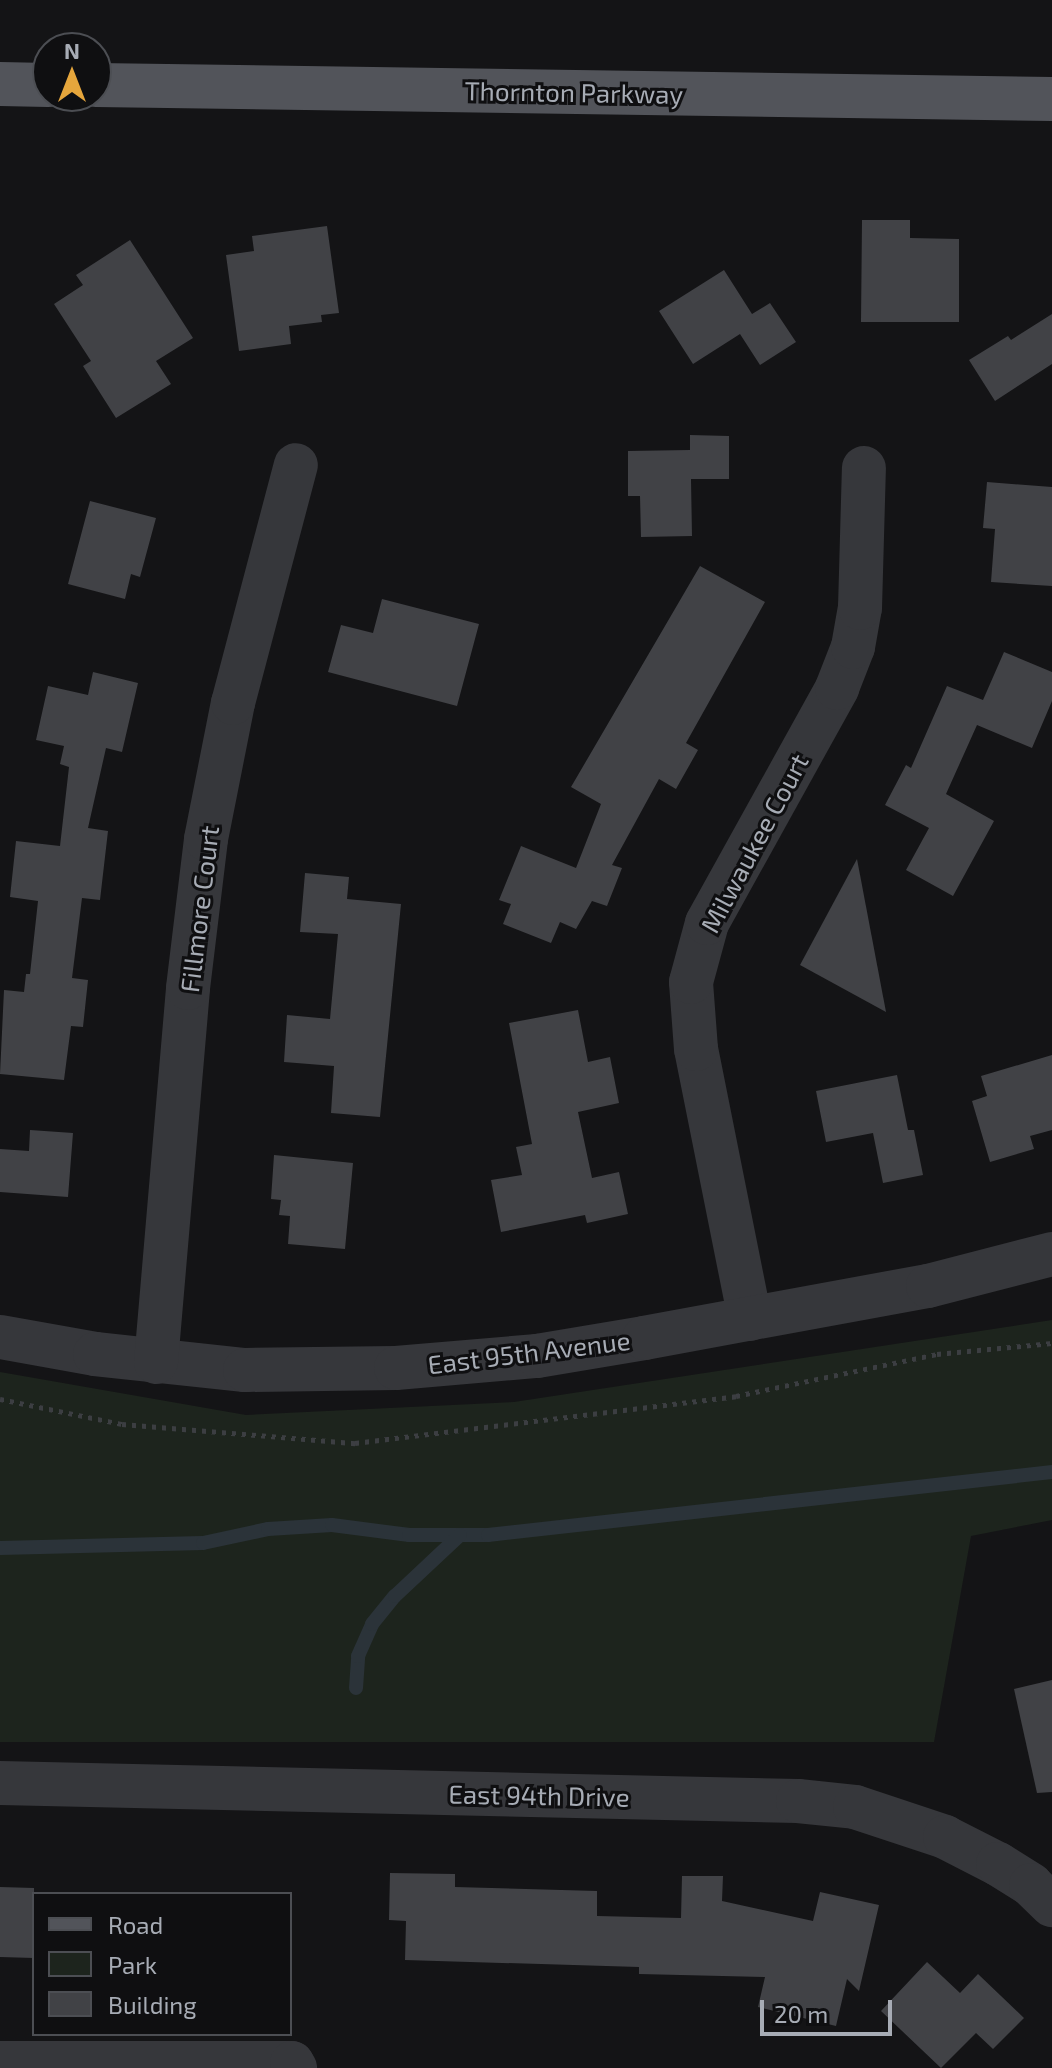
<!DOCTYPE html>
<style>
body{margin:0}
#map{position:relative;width:1052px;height:2068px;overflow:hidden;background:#141416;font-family:"Exo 2",sans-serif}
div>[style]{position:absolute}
.green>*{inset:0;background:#1d241d}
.stream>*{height:14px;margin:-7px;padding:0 7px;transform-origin:7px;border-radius:7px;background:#2b3339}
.building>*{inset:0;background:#414246}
.path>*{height:5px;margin-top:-2.5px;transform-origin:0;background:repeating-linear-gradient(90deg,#3c3e42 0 4px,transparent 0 10px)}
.minor>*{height:44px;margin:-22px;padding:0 22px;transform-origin:22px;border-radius:22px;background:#36373b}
.major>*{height:44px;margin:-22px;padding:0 22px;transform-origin:22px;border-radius:22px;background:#52545a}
span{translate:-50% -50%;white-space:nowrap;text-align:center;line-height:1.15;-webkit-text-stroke:6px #0f0f11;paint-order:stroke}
.street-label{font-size:26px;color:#a7acb5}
.legend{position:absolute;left:32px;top:1892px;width:260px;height:144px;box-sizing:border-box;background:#0f0f11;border:2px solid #4c4e53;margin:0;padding:10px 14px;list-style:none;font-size:24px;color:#a7acb5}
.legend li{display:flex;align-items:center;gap:16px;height:40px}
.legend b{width:40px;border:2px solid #4c4e53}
.north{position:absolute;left:32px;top:32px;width:80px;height:80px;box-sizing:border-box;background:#0f0f11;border:2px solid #4c4e53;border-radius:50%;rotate:0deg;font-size:22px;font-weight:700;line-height:32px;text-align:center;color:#a7acb5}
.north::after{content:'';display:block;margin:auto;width:28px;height:36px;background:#e6a63c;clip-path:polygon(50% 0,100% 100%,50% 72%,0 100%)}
.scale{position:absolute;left:760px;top:2000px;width:132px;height:36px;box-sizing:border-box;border:4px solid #a7acb5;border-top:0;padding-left:10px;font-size:24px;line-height:28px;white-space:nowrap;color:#a7acb5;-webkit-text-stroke:6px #0f0f11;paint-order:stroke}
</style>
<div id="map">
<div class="green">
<i style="clip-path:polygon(1052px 1320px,1052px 1520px,971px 1536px,934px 1742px,0 1742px,0 1372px,246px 1415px,514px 1402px)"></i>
</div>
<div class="stream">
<i style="left:0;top:1548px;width:203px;rotate:-1.4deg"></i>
<i style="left:203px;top:1543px;width:66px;rotate:-12.2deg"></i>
<i style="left:268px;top:1529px;width:64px;rotate:-3.6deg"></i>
<i style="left:332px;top:1525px;width:78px;rotate:7.4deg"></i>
<i style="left:409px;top:1535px;width:79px"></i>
<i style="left:488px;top:1535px;width:568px;rotate:-6.37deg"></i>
<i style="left:356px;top:1688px;width:32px;rotate:-86deg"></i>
<i style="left:358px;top:1656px;width:35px;rotate:-66deg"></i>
<i style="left:372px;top:1624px;width:36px;rotate:-51deg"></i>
<i style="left:395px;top:1596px;width:89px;rotate:-43.2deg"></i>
</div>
<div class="building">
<i style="clip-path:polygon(862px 220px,910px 220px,910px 238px,959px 239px,959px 322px,861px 322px)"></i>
<i style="clip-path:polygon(327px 226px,339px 313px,321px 315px,322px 322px,289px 326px,291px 344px,239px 351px,226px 255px,254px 251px,252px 236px)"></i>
<i style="clip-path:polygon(130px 240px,193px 338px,156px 361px,171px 384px,116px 418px,83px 366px,91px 361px,54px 304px,83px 285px,76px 275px)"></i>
<i style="clip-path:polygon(724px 270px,752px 314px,770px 303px,796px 342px,760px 365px,740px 334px,693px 364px,659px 311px)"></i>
<i style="clip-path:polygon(1052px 314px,1052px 364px,995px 401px,969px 360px,1008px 336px,1011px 340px)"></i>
<i style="clip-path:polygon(690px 435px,729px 436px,729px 479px,691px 479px,692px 536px,641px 537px,640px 496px,628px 496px,628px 451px,690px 450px)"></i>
<i style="clip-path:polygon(987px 482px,1052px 487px,1052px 586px,991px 582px,995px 529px,983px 528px)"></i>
<i style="clip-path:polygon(90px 501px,156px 518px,140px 577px,131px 574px,125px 599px,68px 584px)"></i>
<i style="clip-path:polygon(700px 566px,765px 602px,686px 743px,698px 750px,676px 789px,659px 779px,612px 865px,622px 868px,607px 906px,592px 901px,576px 929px,560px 922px,551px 943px,503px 924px,511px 904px,499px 900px,521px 846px,576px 868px,601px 804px,571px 787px)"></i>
<i style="clip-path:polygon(382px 599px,479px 624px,457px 706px,328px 672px,341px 625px,373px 633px)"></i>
<i style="clip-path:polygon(1004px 652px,1052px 672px,1052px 701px,1032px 748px,977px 725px,946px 794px,994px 821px,953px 896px,906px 870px,929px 828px,885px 805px,906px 765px,911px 768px,947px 686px,983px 700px)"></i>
<i style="clip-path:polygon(93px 672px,138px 683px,122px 752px,106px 748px,88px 828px,108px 831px,100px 900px,82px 898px,72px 978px,88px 980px,83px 1027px,71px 1026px,64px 1080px,0 1074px,4px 990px,24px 992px,26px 974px,30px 974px,38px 901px,10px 897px,16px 841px,60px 846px,69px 767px,60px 764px,64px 746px,36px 740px,48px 686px,88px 695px)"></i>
<i style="clip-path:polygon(857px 859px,886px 1012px,800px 965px)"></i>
<i style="clip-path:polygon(305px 873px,349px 877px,347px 899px,401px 904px,380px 1117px,331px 1113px,334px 1066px,284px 1062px,287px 1015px,330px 1019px,338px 934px,300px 932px)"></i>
<i style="clip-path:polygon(578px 1010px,588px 1062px,610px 1057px,619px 1103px,578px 1112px,592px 1178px,619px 1172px,628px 1214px,587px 1223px,585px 1215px,501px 1232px,491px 1180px,522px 1175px,516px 1147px,532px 1144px,509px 1023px)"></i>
<i style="clip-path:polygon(1052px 1055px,1052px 1130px,1030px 1136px,1034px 1149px,990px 1162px,972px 1101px,987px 1096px,981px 1076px)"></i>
<i style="clip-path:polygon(897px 1075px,908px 1130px,914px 1130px,923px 1175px,883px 1183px,873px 1133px,826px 1142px,816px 1091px)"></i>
<i style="clip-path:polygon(30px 1130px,73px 1133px,68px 1197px,0 1192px,0 1149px,29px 1151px)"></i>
<i style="clip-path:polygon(274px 1155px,353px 1163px,345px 1249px,288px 1244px,290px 1216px,279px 1215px,281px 1200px,271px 1199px)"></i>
<i style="clip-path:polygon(1052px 1680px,1052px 1792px,1037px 1793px,1014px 1689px)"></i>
<i style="clip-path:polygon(390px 1873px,455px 1874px,455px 1887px,597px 1891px,597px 1916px,681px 1918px,682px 1876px,723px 1876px,722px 1901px,813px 1921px,820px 1892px,879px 1905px,859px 1991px,847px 1979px,836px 2026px,758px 2007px,765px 1977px,639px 1974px,639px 1967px,405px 1960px,406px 1921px,389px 1920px)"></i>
<i style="clip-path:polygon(0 1887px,34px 1888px,34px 1958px,0 1957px)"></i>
<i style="clip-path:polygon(927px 1962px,960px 1993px,978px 1974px,1024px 2018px,993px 2049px,976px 2033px,941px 2068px,881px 2011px)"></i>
</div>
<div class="path">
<i style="left:0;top:1399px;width:125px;rotate:11.6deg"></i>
<i style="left:122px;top:1424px;width:234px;rotate:4.7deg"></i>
<i style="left:355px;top:1443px;width:384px;rotate:-7deg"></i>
<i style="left:736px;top:1396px;width:205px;rotate:-11.8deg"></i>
<i style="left:937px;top:1354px;width:116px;rotate:-5.5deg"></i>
</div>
<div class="minor">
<i style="left:750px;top:1319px;width:275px;rotate:-101.3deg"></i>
<i style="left:696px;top:1049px;width:67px;rotate:-94.3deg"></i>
<i style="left:691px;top:982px;width:61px;rotate:-74.8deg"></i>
<i style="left:707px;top:923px;width:269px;rotate:-61deg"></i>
<i style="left:837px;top:688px;width:44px;rotate:-68.7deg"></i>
<i style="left:853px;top:647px;width:40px;rotate:-80deg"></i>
<i style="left:860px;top:608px;width:140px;rotate:-88.4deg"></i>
<i style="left:0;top:1337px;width:97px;rotate:10.1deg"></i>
<i style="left:95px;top:1354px;width:151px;rotate:6.1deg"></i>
<i style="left:245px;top:1370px;width:151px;rotate:-0.8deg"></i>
<i style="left:396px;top:1368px;width:142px;rotate:-4.9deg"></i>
<i style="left:537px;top:1356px;width:109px;rotate:-9.5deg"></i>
<i style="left:644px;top:1338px;width:289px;rotate:-10.4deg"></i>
<i style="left:928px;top:1286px;width:128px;rotate:-14.5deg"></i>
<i style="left:156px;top:1362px;width:375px;rotate:-85.1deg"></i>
<i style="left:188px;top:988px;width:150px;rotate:-83.1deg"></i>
<i style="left:206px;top:839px;width:139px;rotate:-78.8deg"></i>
<i style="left:233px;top:703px;width:246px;rotate:-75.2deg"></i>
<i style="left:0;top:1783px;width:798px;rotate:1.29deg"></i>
<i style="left:798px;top:1801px;width:57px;rotate:6deg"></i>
<i style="left:855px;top:1807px;width:95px;rotate:18.4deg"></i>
<i style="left:945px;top:1837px;width:59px;rotate:27deg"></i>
<i style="left:998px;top:1864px;width:39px;rotate:32deg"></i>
<i style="left:1031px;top:1885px;width:29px;rotate:44deg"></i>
<i style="left:0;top:2063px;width:292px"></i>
<i style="left:292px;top:2063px;width:6px;rotate:59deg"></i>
</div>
<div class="major">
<i style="left:0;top:84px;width:48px;rotate:1.2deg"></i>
<i style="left:96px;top:85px;width:956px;rotate:0.84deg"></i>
</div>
<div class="street-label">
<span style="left:574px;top:92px;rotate:1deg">Thornton Parkway</span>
<span style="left:754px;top:843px;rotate:-62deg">Milwaukee Court</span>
<span style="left:199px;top:909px;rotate:-83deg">Fillmore Court</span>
<span style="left:529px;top:1352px;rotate:-7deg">East 95th Avenue</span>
<span style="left:539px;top:1795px;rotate:1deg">East 94th Drive</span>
</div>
<ul class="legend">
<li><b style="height:10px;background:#52545a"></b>Road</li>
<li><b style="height:22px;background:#1d241d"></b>Park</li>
<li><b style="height:22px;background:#414246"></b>Building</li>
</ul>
<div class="north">N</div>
<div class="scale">20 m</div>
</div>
